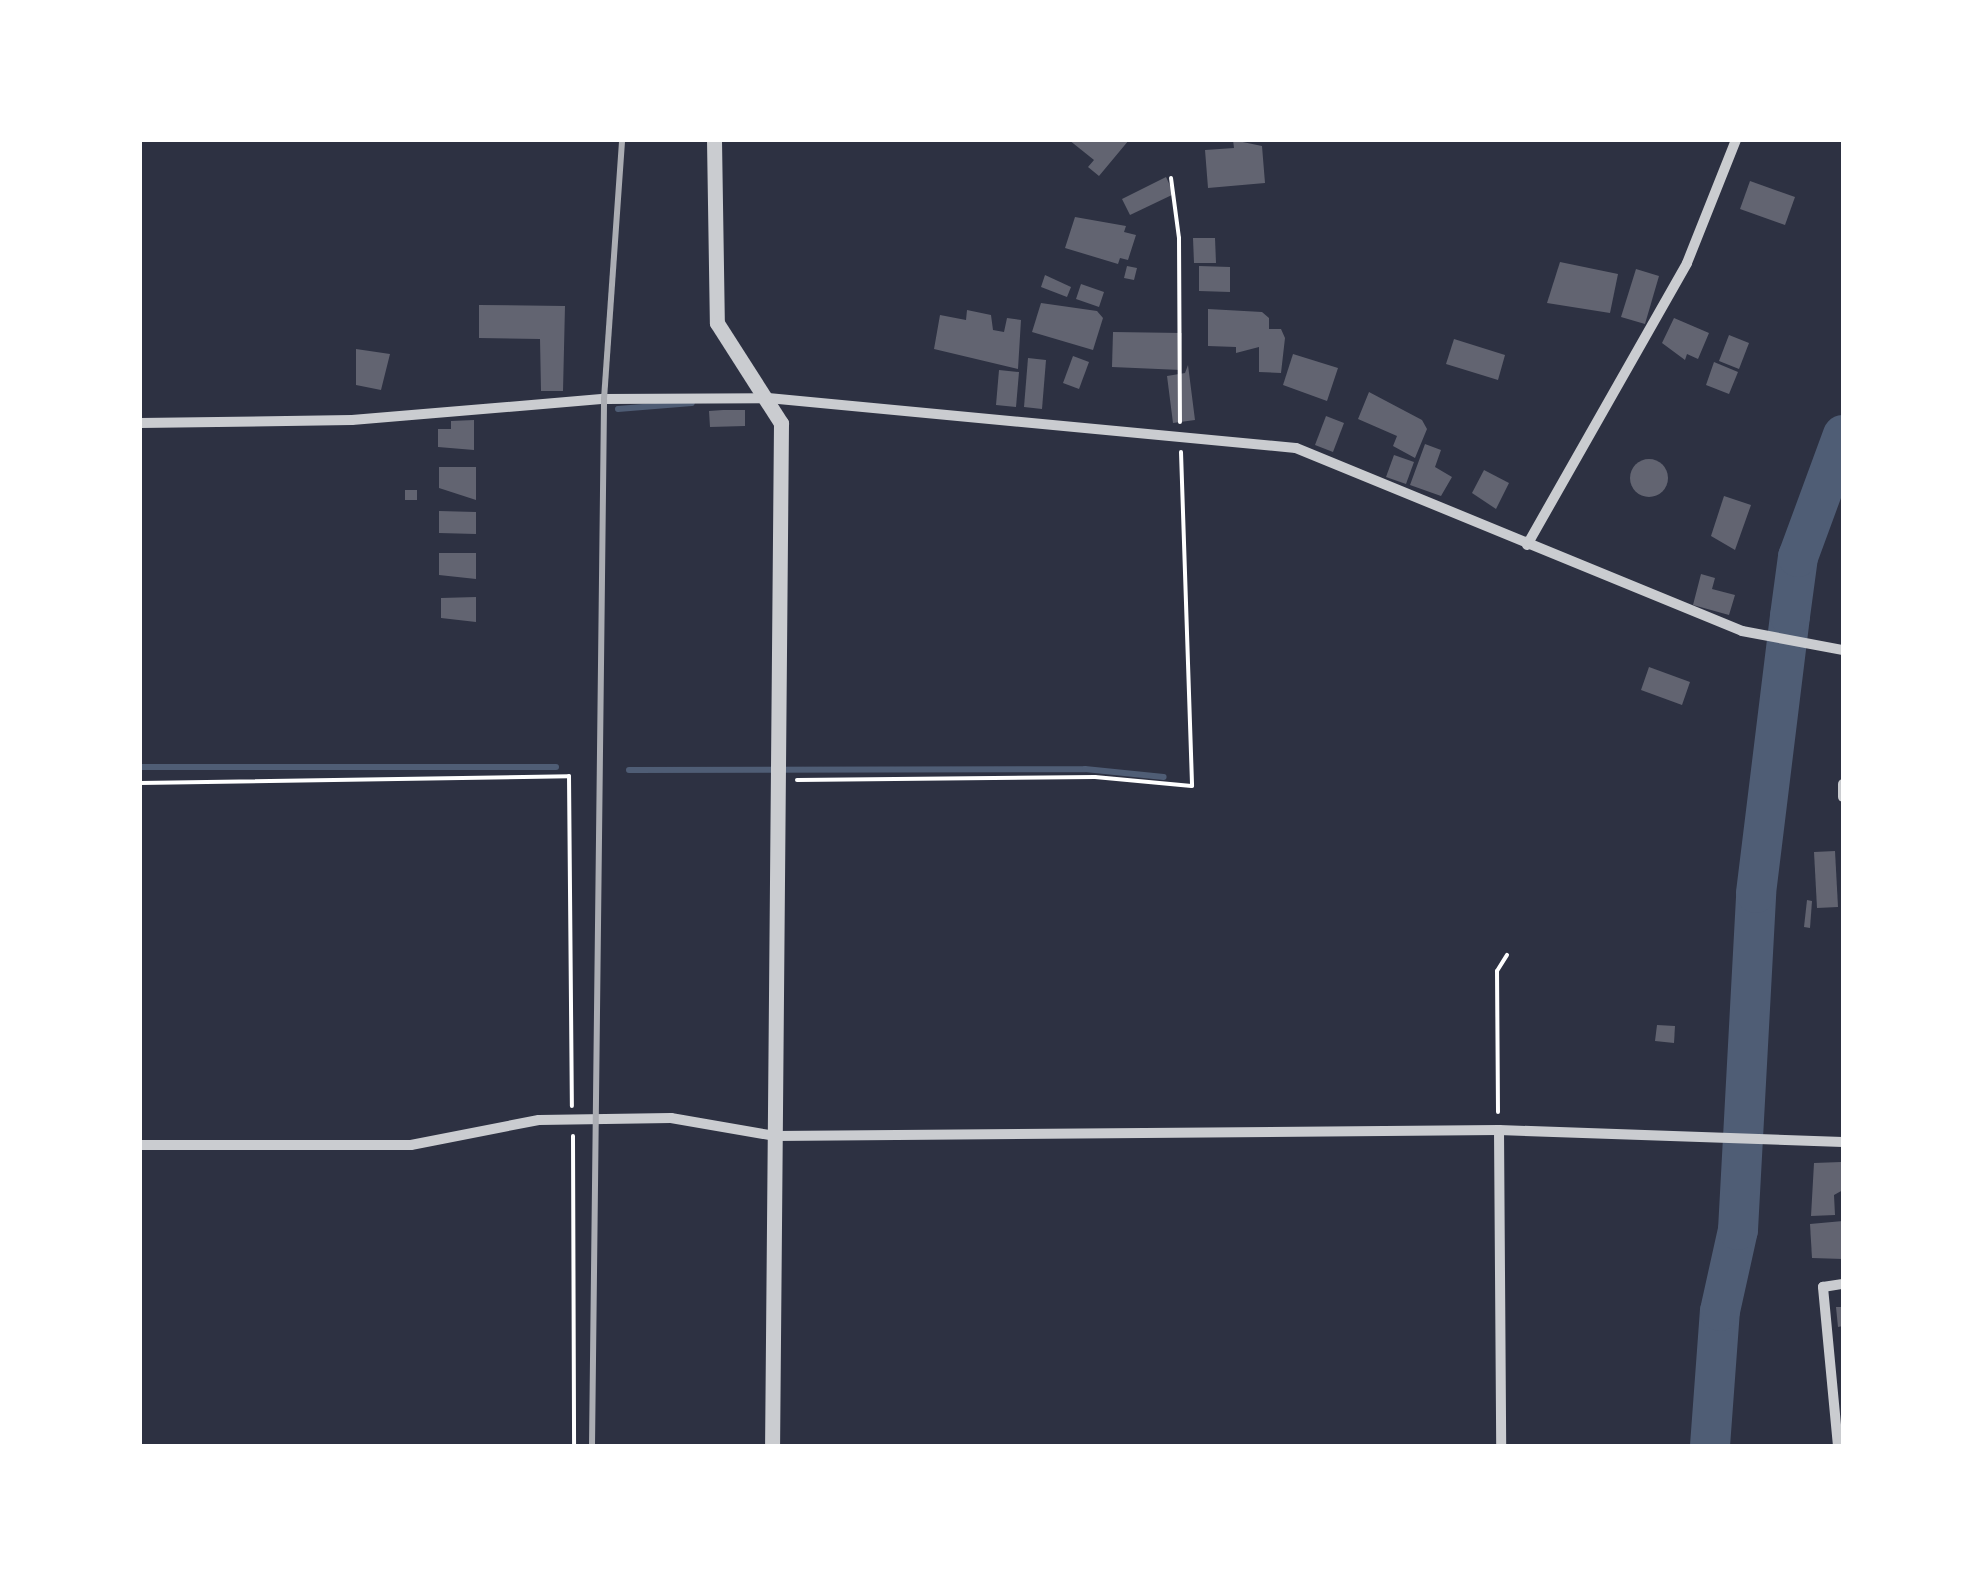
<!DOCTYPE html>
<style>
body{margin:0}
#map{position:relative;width:1983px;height:1586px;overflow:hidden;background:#2d3142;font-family:"PT Sans Narrow",sans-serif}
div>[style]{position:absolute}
.stream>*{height:6px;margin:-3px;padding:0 3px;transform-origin:3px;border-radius:3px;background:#4f5d75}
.river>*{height:40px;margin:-20px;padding:0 20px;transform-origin:20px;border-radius:20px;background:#4f5d75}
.building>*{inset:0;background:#626471}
.round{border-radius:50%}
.path>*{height:4px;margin:-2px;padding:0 2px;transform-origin:2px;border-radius:2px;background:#fff}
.minor>*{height:10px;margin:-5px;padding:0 5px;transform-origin:5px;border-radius:5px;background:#caccd0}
.tertiary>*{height:15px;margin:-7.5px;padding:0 7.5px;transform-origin:7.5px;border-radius:7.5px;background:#caccd0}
.rail>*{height:6px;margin:-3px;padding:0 3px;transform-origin:3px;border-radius:3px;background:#abadb3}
span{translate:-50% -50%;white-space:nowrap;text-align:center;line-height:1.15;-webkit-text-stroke:8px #fff;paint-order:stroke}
.frame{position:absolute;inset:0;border:142px solid #fff;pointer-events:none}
</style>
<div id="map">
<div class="stream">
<i style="left:618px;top:409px;width:74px;rotate:-4.6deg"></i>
<i style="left:140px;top:767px;width:416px"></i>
<i style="left:629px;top:770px;width:456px;rotate:-0.1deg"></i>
<i style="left:1085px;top:769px;width:79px;rotate:5.8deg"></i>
</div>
<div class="river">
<i style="left:1710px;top:1446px;width:135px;rotate:-85.8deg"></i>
<i style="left:1720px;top:1311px;width:83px;rotate:-77.5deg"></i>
<i style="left:1738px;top:1230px;width:337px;rotate:-86.9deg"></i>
<i style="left:1756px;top:893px;width:279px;rotate:-83deg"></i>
<i style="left:1790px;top:616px;width:60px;rotate:-82.3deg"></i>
<i style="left:1798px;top:557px;width:130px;rotate:-69.8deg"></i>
</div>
<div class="building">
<i style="clip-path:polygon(1069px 140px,1129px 140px,1099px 176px,1088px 167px,1094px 160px)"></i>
<i style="clip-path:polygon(1233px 140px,1262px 146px,1265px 183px,1208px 188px,1205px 150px,1234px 148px)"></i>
<i style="clip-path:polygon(1166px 177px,1174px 194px,1130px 215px,1122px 199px)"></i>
<i style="clip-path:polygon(1750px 181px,1795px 197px,1785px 225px,1740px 209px)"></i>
<i style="clip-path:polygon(1075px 217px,1126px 226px,1124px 232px,1136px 235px,1128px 260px,1120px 258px,1118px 264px,1065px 248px)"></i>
<i style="clip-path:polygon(1193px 238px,1215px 238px,1216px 263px,1194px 263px)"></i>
<i style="clip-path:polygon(1560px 262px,1618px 274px,1610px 313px,1547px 303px)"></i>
<i style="clip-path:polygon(1127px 266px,1137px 268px,1134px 280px,1124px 278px)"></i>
<i style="clip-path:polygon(1199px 266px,1230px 267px,1230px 292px,1199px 291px)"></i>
<i style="clip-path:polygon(1636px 269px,1659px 276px,1645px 324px,1621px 317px)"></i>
<i style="clip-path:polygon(1045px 275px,1071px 287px,1067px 297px,1041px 287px)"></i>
<i style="clip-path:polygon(1081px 284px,1104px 292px,1099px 307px,1076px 299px)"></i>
<i style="clip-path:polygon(1041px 303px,1097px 311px,1103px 318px,1093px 350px,1032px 332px)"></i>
<i style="clip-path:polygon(479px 305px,565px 306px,563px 391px,541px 391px,540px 339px,479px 338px)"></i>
<i style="clip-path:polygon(1208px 309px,1262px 312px,1269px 318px,1269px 329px,1281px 329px,1285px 338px,1281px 373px,1259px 372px,1259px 347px,1236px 353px,1236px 347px,1208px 346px)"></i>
<i style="clip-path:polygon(967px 310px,991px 315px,993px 330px,1004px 332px,1007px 318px,1021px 320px,1018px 369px,934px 349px,940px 315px,966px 320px)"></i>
<i style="clip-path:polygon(1674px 318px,1709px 333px,1698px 359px,1687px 354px,1685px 360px,1662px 343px)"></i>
<i style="clip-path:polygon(1113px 332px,1182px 333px,1181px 370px,1112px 367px)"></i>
<i style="clip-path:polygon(1729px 335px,1749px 343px,1739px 369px,1719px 361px)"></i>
<i style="clip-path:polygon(1454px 339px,1505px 355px,1498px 380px,1446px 364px)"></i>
<i style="clip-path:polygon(356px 349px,390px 354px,381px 390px,356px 385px)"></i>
<i style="clip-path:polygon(1293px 354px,1338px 368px,1327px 401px,1283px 385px)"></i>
<i style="clip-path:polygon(1073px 356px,1089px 362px,1079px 389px,1063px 383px)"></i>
<i style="clip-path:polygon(1028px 358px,1046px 360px,1042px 409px,1024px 407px)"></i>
<i style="clip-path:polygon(1714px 362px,1738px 372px,1729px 394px,1706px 385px)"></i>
<i style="clip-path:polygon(1188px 365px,1195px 420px,1173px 423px,1167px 376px,1185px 373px)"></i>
<i style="clip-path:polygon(999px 370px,1019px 372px,1016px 407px,996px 405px)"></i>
<i style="clip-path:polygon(1369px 392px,1422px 420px,1427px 429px,1415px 458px,1393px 446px,1397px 436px,1358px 419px)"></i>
<i style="clip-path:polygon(723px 410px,745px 410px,745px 426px,710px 427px,709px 411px)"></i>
<i style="clip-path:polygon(1326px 416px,1344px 423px,1333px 452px,1315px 445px)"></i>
<i style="clip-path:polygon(474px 420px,474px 450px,438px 447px,438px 429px,451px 429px,451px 421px)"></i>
<i style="clip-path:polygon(1425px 444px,1441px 450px,1435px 467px,1452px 477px,1441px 496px,1410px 485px)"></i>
<i style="clip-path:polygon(1394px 455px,1414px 462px,1406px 484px,1386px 477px)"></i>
<i class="round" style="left:1630px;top:459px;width:38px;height:38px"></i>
<i style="clip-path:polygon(439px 467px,476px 467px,476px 500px,439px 488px)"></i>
<i style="clip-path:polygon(1484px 470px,1509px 483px,1496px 509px,1472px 493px)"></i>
<i style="clip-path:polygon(405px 490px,417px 490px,417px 500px,405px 500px)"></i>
<i style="clip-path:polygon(1724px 496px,1751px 505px,1735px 550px,1711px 536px)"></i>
<i style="clip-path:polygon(439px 511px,476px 512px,476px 534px,439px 533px)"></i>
<i style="clip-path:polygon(439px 553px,476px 553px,476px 579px,439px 575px)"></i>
<i style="clip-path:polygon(1701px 574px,1715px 578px,1712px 589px,1735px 595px,1729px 615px,1693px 605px)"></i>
<i style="clip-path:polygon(476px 597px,476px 622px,441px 618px,441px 598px)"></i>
<i style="clip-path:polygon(1649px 667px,1690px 682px,1682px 705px,1641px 690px)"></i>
<i style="clip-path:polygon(1835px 851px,1838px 907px,1817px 908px,1814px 852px)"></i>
<i style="clip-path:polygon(1807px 900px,1812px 901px,1810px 928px,1804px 927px)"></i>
<i style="clip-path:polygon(1657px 1025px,1675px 1026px,1674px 1043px,1655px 1041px)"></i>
<i style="clip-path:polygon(1841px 1162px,1843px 1190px,1834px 1195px,1835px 1215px,1811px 1216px,1814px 1163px)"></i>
<i style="clip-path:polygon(1843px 1221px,1843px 1259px,1812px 1258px,1810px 1224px)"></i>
<i style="clip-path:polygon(1836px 1307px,1843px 1307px,1843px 1326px,1838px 1327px)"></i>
</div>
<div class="path">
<i style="left:1171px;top:178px;width:61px;rotate:82.4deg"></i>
<i style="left:1179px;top:238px;width:184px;rotate:89.7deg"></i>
<i style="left:1181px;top:452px;width:334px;rotate:88.1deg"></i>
<i style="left:797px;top:780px;width:298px;rotate:-0.6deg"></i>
<i style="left:1095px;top:777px;width:97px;rotate:5.3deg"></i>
<i style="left:140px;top:783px;width:429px;rotate:-0.9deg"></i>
<i style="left:569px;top:776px;width:330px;rotate:89.5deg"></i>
<i style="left:1498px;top:1112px;width:141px;rotate:-90.4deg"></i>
<i style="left:1497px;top:971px;width:19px;rotate:-58deg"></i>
<i style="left:573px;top:1136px;width:310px;rotate:89.8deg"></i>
</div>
<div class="minor">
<i style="left:140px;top:423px;width:212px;rotate:-0.8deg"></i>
<i style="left:352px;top:420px;width:253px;rotate:-4.8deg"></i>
<i style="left:604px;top:399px;width:164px;rotate:-0.3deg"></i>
<i style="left:768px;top:398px;width:530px;rotate:5.41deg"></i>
<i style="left:1296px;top:448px;width:482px;rotate:22.3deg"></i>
<i style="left:1742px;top:631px;width:103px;rotate:10.7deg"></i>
<i style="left:1527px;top:545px;width:324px;rotate:-60.4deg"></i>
<i style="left:1687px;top:263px;width:132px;rotate:-68.3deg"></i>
<i style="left:1843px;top:784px;width:13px;rotate:90deg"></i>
<i style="left:1499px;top:1130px;width:316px;rotate:89.6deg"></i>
<i style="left:140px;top:1145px;width:271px"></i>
<i style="left:411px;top:1145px;width:130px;rotate:-11.1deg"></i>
<i style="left:539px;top:1120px;width:132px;rotate:-0.9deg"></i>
<i style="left:671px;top:1118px;width:106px;rotate:9.8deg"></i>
<i style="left:775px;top:1136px;width:724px;rotate:-0.47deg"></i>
<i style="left:1499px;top:1130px;width:344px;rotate:2deg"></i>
<i style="left:1838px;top:1446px;width:160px;rotate:-95.4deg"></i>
<i style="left:1823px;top:1287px;width:20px;rotate:-9deg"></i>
</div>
<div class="tertiary">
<i style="left:714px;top:140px;width:183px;rotate:89.1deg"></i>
<i style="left:717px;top:323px;width:119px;rotate:57.4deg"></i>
<i style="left:781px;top:423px;width:1023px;rotate:90.5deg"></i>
</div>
<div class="rail">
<i style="left:592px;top:1446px;width:1047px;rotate:-89.34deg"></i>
<i style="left:604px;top:399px;width:260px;rotate:-86deg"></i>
</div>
<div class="frame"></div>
</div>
